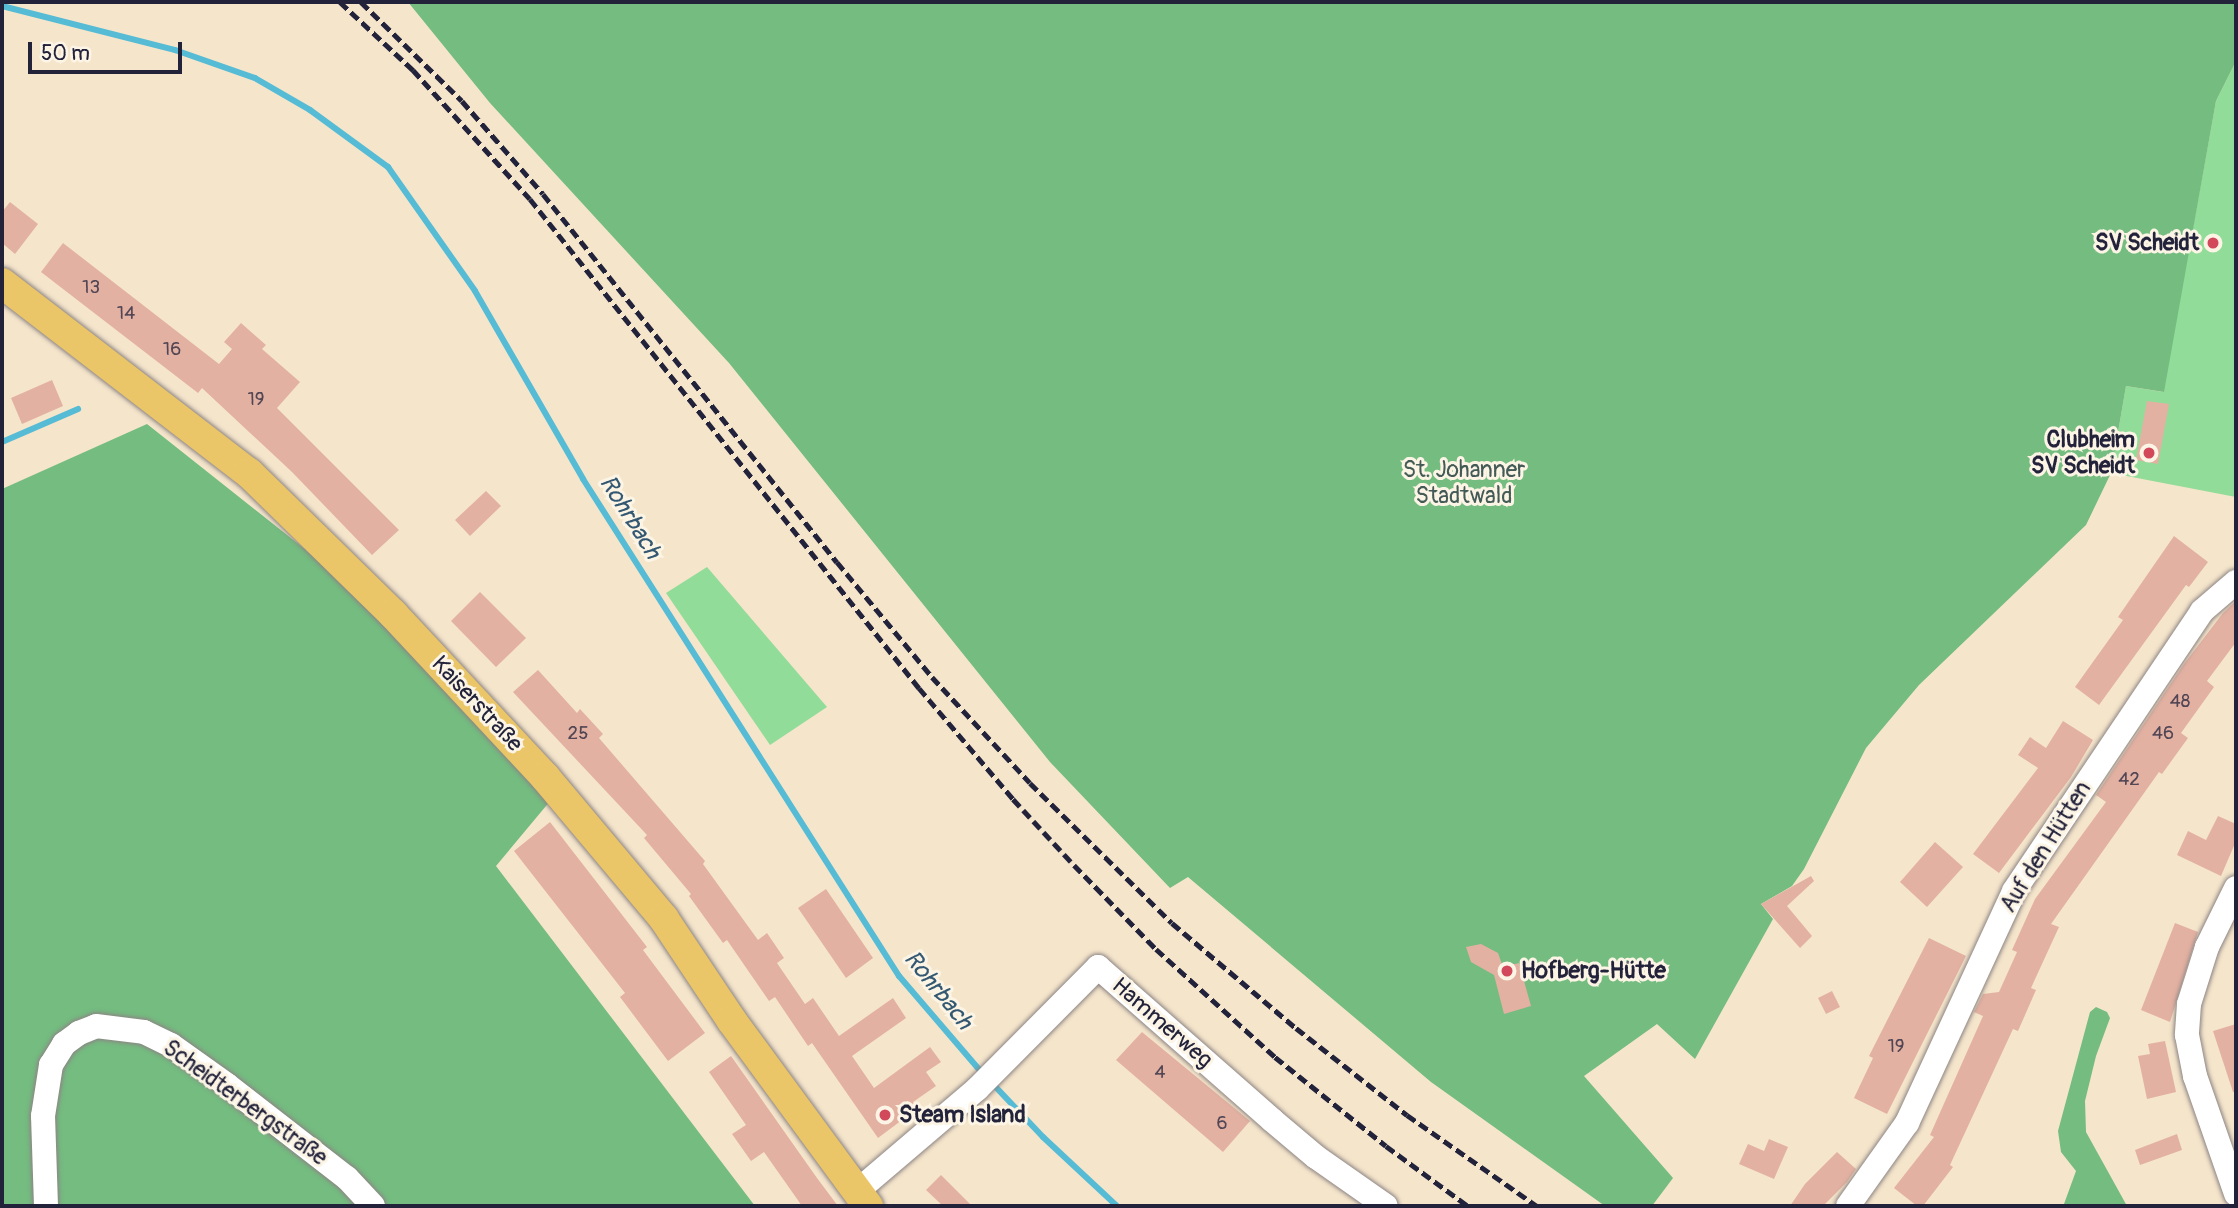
<!DOCTYPE html>
<meta charset="utf-8">
<style>
body{margin:0}
#map{position:relative;width:2238px;height:1208px;overflow:hidden;background:#f5e5cb;font-family:Pangolin,sans-serif}
div>[style]{position:absolute}
.green>*{inset:0;background:#91dc98}
.forest>*{inset:0;background:#74bc80}
.stream>*{height:6px;margin:-3px;padding:0 3px;transform-origin:3px;border-radius:3px;background:#56bbd4}
.building>*{inset:0;background:#e3b1a2}
.roads{filter:drop-shadow(0 0 2px #8c8483) drop-shadow(0 0 2px #8c8483)}
.minor>*{height:24px;margin:-12px;padding:0 12px;transform-origin:12px;border-radius:12px;background:#fff}
.major>*{height:30px;margin:-15px;padding:0 15px;transform-origin:15px;border-radius:15px;background:#ebc669}
.rail>*{height:5px;margin-top:-2.5px;transform-origin:0;background:repeating-linear-gradient(90deg,#22223b 0 10px,transparent 0 15px)}
.dots>*{width:19px;height:19px;translate:-50% -50%;box-sizing:border-box;border:4px solid #fcf5e5;border-radius:50%}
span{translate:-50% -50%;white-space:nowrap;text-align:center;line-height:1.15;-webkit-text-stroke:6px #fcf5e5;paint-order:stroke}
.number-label{font-size:19px;color:#524655}
.number-label span{-webkit-text-stroke-width:0}
.poi-label{font-size:23px;color:#22223b;font-weight:700}
.right{translate:-100% -50%;text-align:right}
.left{translate:0 -50%;text-align:left}
.park-label{font-size:23px;color:#435a57}
.street-label{font-size:23px;color:#22223b}
.water-label{font-size:24px;color:#345871;font-style:italic}
.frame{position:absolute;inset:0;border:4px solid #22223b;pointer-events:none}
.scale{position:absolute;left:28px;top:42px;width:154px;height:32px;box-sizing:border-box;border:4px solid #22223b;border-top:0;padding-left:9px;font-size:21px;line-height:24px;white-space:nowrap;color:#22223b;-webkit-text-stroke:5px #fcf5e5;paint-order:stroke}
</style>
<div id="map">
<div class="green">
<i style="clip-path:polygon(2236px 61px,2236px 497px,2111px 473px,2126px 386px,2163px 392px,2216px 101px)"></i>
<i style="clip-path:polygon(707px 567px,827px 707px,770px 745px,666px 593px)"></i>
</div>
<div class="forest">
<i style="clip-path:polygon(408px 2px,2236px 2px,2236px 61px,2216px 101px,2164px 392px,2126px 386px,2111px 473px,2086px 525px,1919px 685px,1866px 748px,1804px 869px,1792px 886px,1761px 904px,1773px 919px,1695px 1059px,1657px 1024px,1584px 1076px,1673px 1178px,1652px 1206px,1605px 1206px,1431px 1082px,1188px 877px,1170px 888px,1050px 762px,729px 363px,490px 103px)"></i>
<i style="clip-path:polygon(147px 424px,340px 577px,551px 800px,496px 866px,755px 1206px,2px 1206px,2px 489px)"></i>
<i style="clip-path:polygon(2096px 1007px,2107px 1012px,2110px 1018px,2096px 1056px,2085px 1101px,2086px 1132px,2127px 1206px,2064px 1204px,2076px 1171px,2061px 1152px,2058px 1131px,2090px 1012px)"></i>
</div>
<div class="stream">
<i style="left:2px;top:6px;width:179px;rotate:14.3deg"></i>
<i style="left:175px;top:50px;width:85px;rotate:19.3deg"></i>
<i style="left:255px;top:78px;width:64px;rotate:30.2deg"></i>
<i style="left:310px;top:110px;width:97px;rotate:36.2deg"></i>
<i style="left:388px;top:167px;width:151px;rotate:54.9deg"></i>
<i style="left:475px;top:291px;width:217px;rotate:60.1deg"></i>
<i style="left:583px;top:479px;width:589px;rotate:57.55deg"></i>
<i style="left:899px;top:976px;width:130px;rotate:49.4deg"></i>
<i style="left:2px;top:442px;width:83px;rotate:-23.5deg"></i>
<i style="left:991px;top:1082px;width:76px;rotate:46.6deg"></i>
<i style="left:1043px;top:1137px;width:101px;rotate:43deg"></i>
</div>
<div class="building">
<i style="clip-path:polygon(10px 202px,38px 224px,15px 254px,2px 243px,2px 212px)"></i>
<i style="clip-path:polygon(63px 243px,219px 364px,232px 349px,224px 342px,241px 323px,266px 345px,262px 349px,300px 382px,277px 408px,399px 530px,372px 555px,292px 472px,202px 388px,198px 393px,41px 272px)"></i>
<i style="clip-path:polygon(52px 380px,63px 406px,22px 424px,11px 398px)"></i>
<i style="clip-path:polygon(2147px 401px,2169px 404px,2158px 464px,2136px 460px)"></i>
<i style="clip-path:polygon(486px 491px,501px 506px,470px 536px,455px 520px)"></i>
<i style="clip-path:polygon(2174px 536px,2208px 562px,2189px 587px,2186px 585px,2099px 705px,2075px 687px,2123px 620px,2118px 617px)"></i>
<i style="clip-path:polygon(480px 592px,526px 638px,496px 667px,451px 621px)"></i>
<i style="clip-path:polygon(2236px 601px,2236px 642px,2207px 681px,2214px 687px,2181px 733px,2188px 738px,2162px 774px,2159px 772px,2051px 924px,2059px 927px,2031px 988px,2036px 990px,2018px 1031px,2013px 1029px,1950px 1165px,1953px 1167px,1923px 1206px,1917px 1206px,1894px 1188px,1934px 1137px,1930px 1135px,1983px 1016px,1974px 1012px,1983px 994px,1999px 992px,2017px 952px,2012px 950px,2035px 899px,2106px 802px,2096px 795px,2184px 664px,2223px 613px)"></i>
<i style="clip-path:polygon(538px 670px,577px 713px,580px 709px,603px 734px,599px 738px,705px 861px,703px 864px,758px 940px,767px 933px,784px 958px,777px 963px,805px 1004px,813px 998px,839px 1036px,893px 998px,906px 1018px,852px 1056px,874px 1088px,930px 1047px,941px 1062px,926px 1072px,936px 1086px,913px 1102px,918px 1108px,878px 1138px,812px 1043px,808px 1046px,775px 997px,769px 1001px,727px 940px,723px 943px,689px 896px,691px 894px,644px 838px,647px 835px,513px 692px)"></i>
<i style="clip-path:polygon(2063px 721px,2093px 740px,2071px 777px,1999px 873px,1973px 854px,2038px 768px,2018px 755px,2030px 737px,2046px 748px)"></i>
<i style="clip-path:polygon(2218px 816px,2236px 824px,2236px 841px,2221px 876px,2177px 855px,2188px 831px,2206px 840px)"></i>
<i style="clip-path:polygon(550px 822px,647px 947px,643px 950px,705px 1033px,668px 1061px,620px 997px,625px 993px,514px 851px)"></i>
<i style="clip-path:polygon(1935px 842px,1963px 867px,1927px 907px,1900px 882px)"></i>
<i style="clip-path:polygon(1811px 876px,1814px 881px,1787px 906px,1812px 936px,1800px 948px,1761px 904px)"></i>
<i style="clip-path:polygon(826px 889px,873px 958px,846px 978px,798px 908px)"></i>
<i style="clip-path:polygon(2175px 923px,2198px 932px,2170px 1022px,2141px 1010px)"></i>
<i style="clip-path:polygon(1929px 938px,1966px 956px,1887px 1114px,1854px 1098px,1873px 1058px,1869px 1056px)"></i>
<i style="clip-path:polygon(1481px 944px,1498px 953px,1503px 967px,1519px 963px,1531px 1006px,1504px 1014px,1494px 975px,1471px 962px,1466px 947px)"></i>
<i style="clip-path:polygon(1832px 991px,1840px 1007px,1826px 1014px,1818px 998px)"></i>
<i style="clip-path:polygon(2236px 1024px,2236px 1092px,2233px 1092px,2213px 1031px)"></i>
<i style="clip-path:polygon(1142px 1032px,1250px 1121px,1223px 1152px,1116px 1060px)"></i>
<i style="clip-path:polygon(2165px 1041px,2176px 1092px,2147px 1099px,2138px 1056px,2150px 1054px,2148px 1044px)"></i>
<i style="clip-path:polygon(731px 1056px,817px 1178px,838px 1206px,802px 1206px,764px 1152px,751px 1161px,732px 1134px,746px 1125px,709px 1072px)"></i>
<i style="clip-path:polygon(2177px 1134px,2182px 1150px,2140px 1165px,2135px 1150px)"></i>
<i style="clip-path:polygon(1769px 1139px,1788px 1147px,1774px 1179px,1739px 1164px,1748px 1144px,1764px 1151px)"></i>
<i style="clip-path:polygon(1837px 1152px,1856px 1169px,1847px 1182px,1823px 1206px,1790px 1206px,1805px 1184px)"></i>
<i style="clip-path:polygon(941px 1175px,972px 1206px,943px 1206px,926px 1190px)"></i>
</div>
<div class="roads">
<div class="minor">
<i style="left:2236px;top:888px;width:66px;rotate:116.2deg"></i>
<i style="left:2207px;top:947px;width:60px;rotate:107.5deg"></i>
<i style="left:2189px;top:1004px;width:31px;rotate:94deg"></i>
<i style="left:2187px;top:1035px;width:42px;rotate:79deg"></i>
<i style="left:2195px;top:1076px;width:125px;rotate:70.8deg"></i>
<i style="left:856px;top:1192px;width:159px;rotate:-40.4deg"></i>
<i style="left:977px;top:1089px;width:172px;rotate:-45.2deg"></i>
<i style="left:1098px;top:967px;width:232px;rotate:41.3deg"></i>
<i style="left:1272px;top:1120px;width:57px;rotate:40.1deg"></i>
<i style="left:1316px;top:1157px;width:85px;rotate:35deg"></i>
<i style="left:46px;top:1206px;width:90px;rotate:-91.9deg"></i>
<i style="left:43px;top:1116px;width:52px;rotate:-81.1deg"></i>
<i style="left:51px;top:1065px;width:25px;rotate:-58deg"></i>
<i style="left:64px;top:1044px;width:19px;rotate:-36deg"></i>
<i style="left:79px;top:1033px;width:18px;rotate:-22deg"></i>
<i style="left:96px;top:1026px;width:48px;rotate:7.1deg"></i>
<i style="left:144px;top:1032px;width:30px;rotate:26deg"></i>
<i style="left:171px;top:1045px;width:69px;rotate:35.5deg"></i>
<i style="left:227px;top:1085px;width:152px;rotate:37.8deg"></i>
<i style="left:347px;top:1178px;width:38px;rotate:47deg"></i>
<i style="left:1848px;top:1206px;width:102px;rotate:-54.6deg"></i>
<i style="left:1907px;top:1123px;width:255px;rotate:-65.2deg"></i>
<i style="left:2014px;top:891px;width:337px;rotate:-56.1deg"></i>
<i style="left:2202px;top:611px;width:45px;rotate:-40.5deg"></i>
</div>
<div class="major">
<i style="left:2px;top:283px;width:312px;rotate:37.6deg"></i>
<i style="left:249px;top:473px;width:202px;rotate:44.4deg"></i>
<i style="left:393px;top:614px;width:223px;rotate:47deg"></i>
<i style="left:545px;top:777px;width:185px;rotate:50deg"></i>
<i style="left:664px;top:919px;width:123px;rotate:56.3deg"></i>
<i style="left:732px;top:1021px;width:230px;rotate:53.7deg"></i>
</div>
</div>
<div class="rail">
<i style="left:340px;top:2px;width:100px;rotate:43deg"></i>
<i style="left:413px;top:70px;width:174px;rotate:47.8deg"></i>
<i style="left:530px;top:199px;width:625px;rotate:51.5deg"></i>
<i style="left:919px;top:688px;width:145px;rotate:49.7deg"></i>
<i style="left:1013px;top:799px;width:90px;rotate:47.3deg"></i>
<i style="left:1074px;top:865px;width:117px;rotate:45.7deg"></i>
<i style="left:1156px;top:949px;width:161px;rotate:42.2deg"></i>
<i style="left:1275px;top:1057px;width:142px;rotate:38.7deg"></i>
<i style="left:1386px;top:1146px;width:102px;rotate:36.2deg"></i>
<i style="left:361px;top:2px;width:141px;rotate:44.4deg"></i>
<i style="left:462px;top:101px;width:123px;rotate:48.9deg"></i>
<i style="left:543px;top:194px;width:471px;rotate:51.4deg"></i>
<i style="left:837px;top:562px;width:149px;rotate:50.4deg"></i>
<i style="left:932px;top:677px;width:144px;rotate:47.2deg"></i>
<i style="left:1030px;top:783px;width:199px;rotate:44.6deg"></i>
<i style="left:1172px;top:923px;width:162px;rotate:40.3deg"></i>
<i style="left:1296px;top:1028px;width:141px;rotate:38.1deg"></i>
<i style="left:1407px;top:1115px;width:159px;rotate:35deg"></i>
</div>
<div class="dots">
<i style="left:2213px;top:243px;background:#d1495b"></i>
<i style="left:2149px;top:453px;background:#d1495b"></i>
<i style="left:1507px;top:971px;background:#d1495b"></i>
<i style="left:885px;top:1115px;background:#d1495b"></i>
</div>
<div class="number-label">
<span style="left:91px;top:288px">13</span>
<span style="left:126px;top:314px">14</span>
<span style="left:172px;top:350px">16</span>
<span style="left:256px;top:400px">19</span>
<span style="left:2180px;top:702px">48</span>
<span style="left:578px;top:734px">25</span>
<span style="left:2163px;top:734px">46</span>
<span style="left:2129px;top:780px">42</span>
<span style="left:1896px;top:1047px">19</span>
<span style="left:1160px;top:1073px">4</span>
<span style="left:1222px;top:1124px">6</span>
</div>
<div class="poi-label">
<span class="right" style="left:2199px;top:243px">SV Scheidt</span>
<span class="right" style="left:2135px;top:453px">Clubheim<br>SV Scheidt</span>
<span class="left" style="left:1521px;top:971px">Hofberg-Hütte</span>
<span class="left" style="left:899px;top:1115px">Steam Island</span>
</div>
<div class="park-label">
<span style="left:1464px;top:483px">St. Johanner<br>Stadtwald</span>
</div>
<div class="street-label">
<span style="left:477px;top:704px;rotate:47deg">Kaiserstraße</span>
<span style="left:2046px;top:847px;rotate:-58deg">Auf den Hütten</span>
<span style="left:1162px;top:1023px;rotate:41deg">Hammerweg</span>
<span style="left:245px;top:1103px;rotate:36deg">Scheidterbergstraße</span>
</div>
<div class="water-label">
<span style="left:630px;top:517px;rotate:58deg">Rohrbach</span>
<span style="left:938px;top:990px;rotate:51deg">Rohrbach</span>
</div>
<div class="frame"></div>
<div class="scale">50 m</div>
</div>
